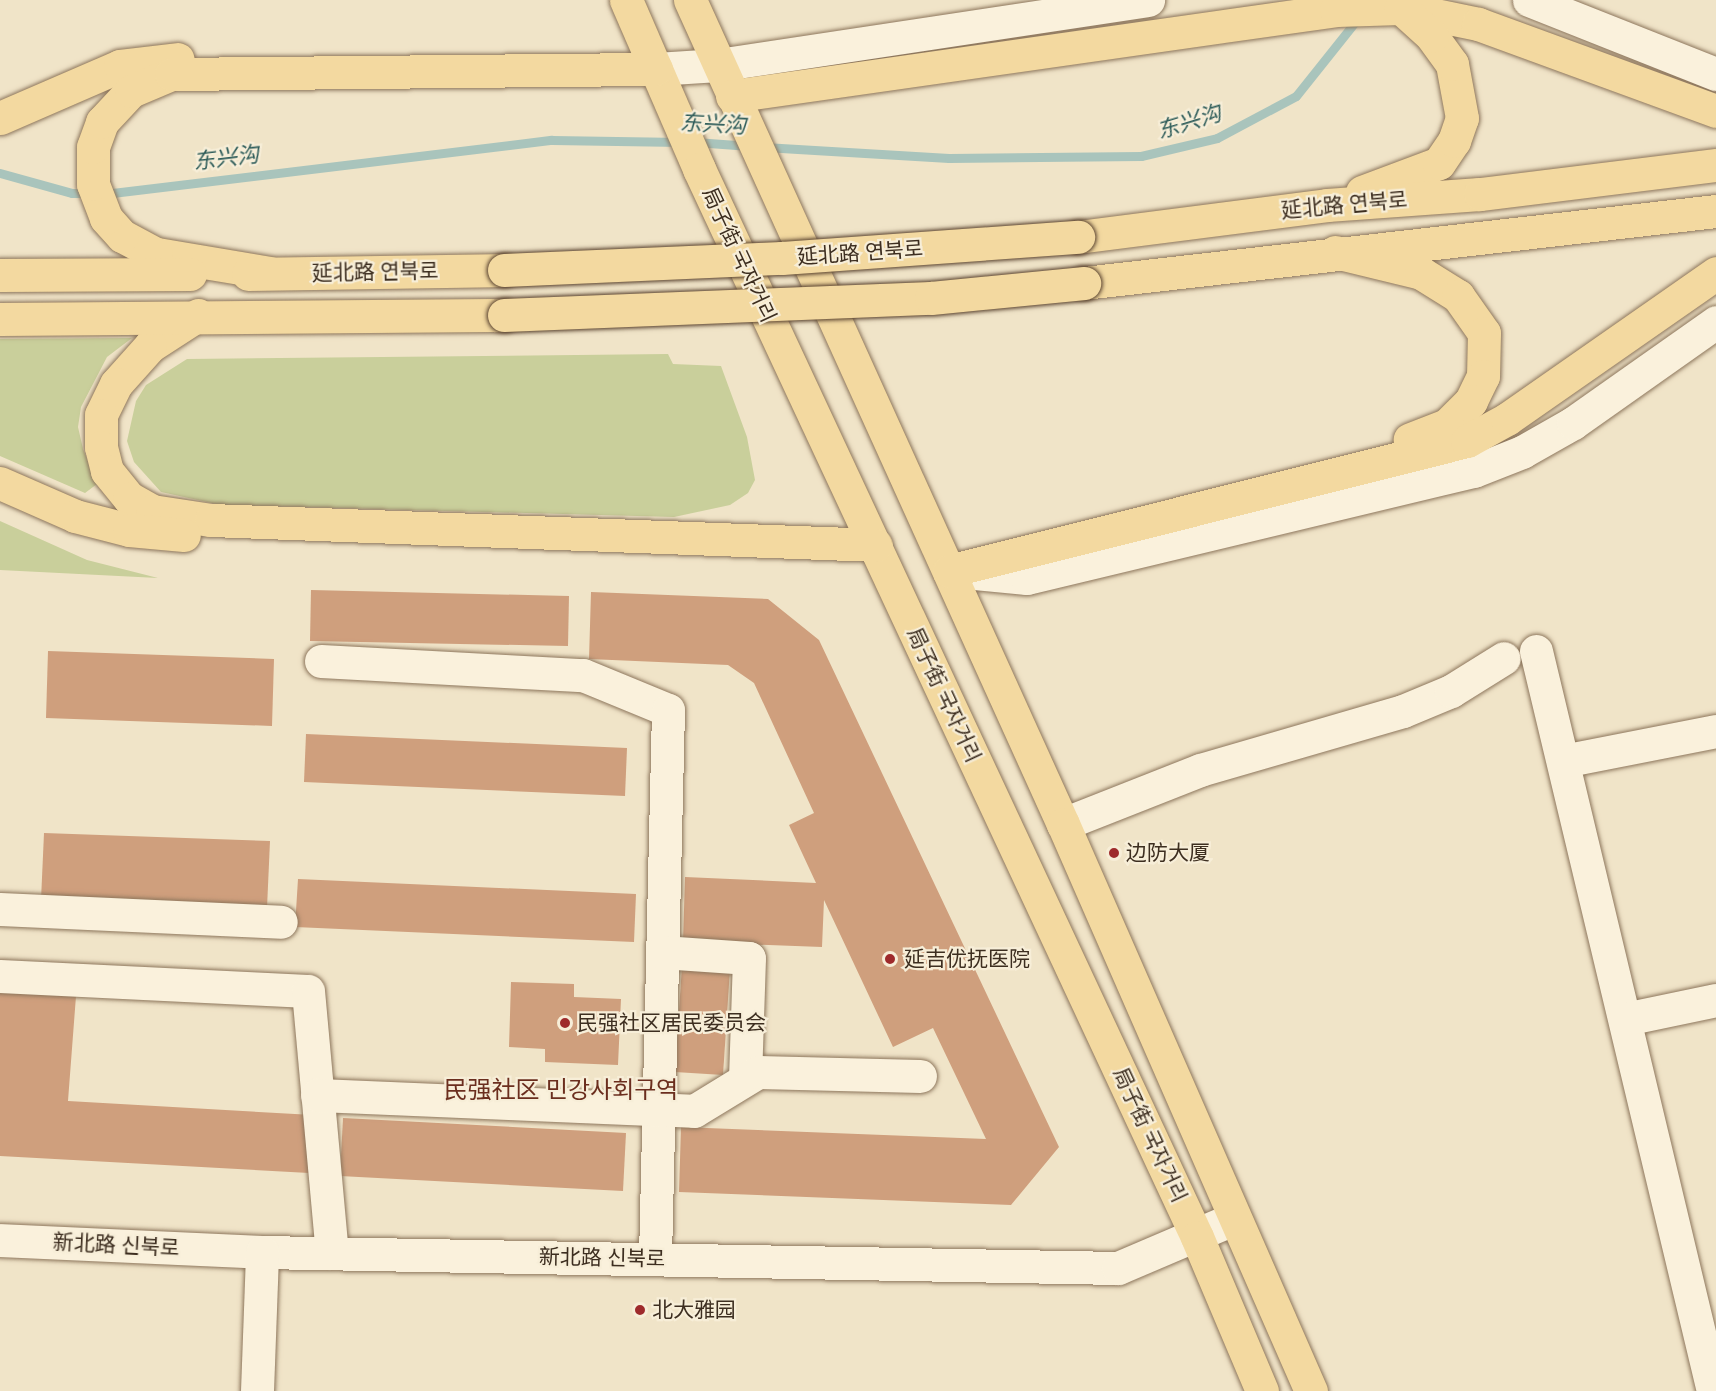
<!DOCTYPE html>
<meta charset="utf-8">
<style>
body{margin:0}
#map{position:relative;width:1716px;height:1391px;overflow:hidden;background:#f0e4c8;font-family:Lora,"Noto Sans SC","Noto Sans KR",serif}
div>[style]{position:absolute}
.green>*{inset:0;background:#c9cf9b}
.stream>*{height:9px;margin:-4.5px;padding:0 4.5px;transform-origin:4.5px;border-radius:4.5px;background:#a9c4bc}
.building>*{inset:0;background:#cf9f7d}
.roads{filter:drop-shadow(0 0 2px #8d765c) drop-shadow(0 0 2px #8d765c)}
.minor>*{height:33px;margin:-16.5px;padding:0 16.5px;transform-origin:16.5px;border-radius:16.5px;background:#faf1dc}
.major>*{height:33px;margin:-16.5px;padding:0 16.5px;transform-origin:16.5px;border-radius:16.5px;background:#f3d9a0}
.bridges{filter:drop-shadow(0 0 2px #5b4430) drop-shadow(0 0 2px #5b4430)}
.major-bridge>*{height:33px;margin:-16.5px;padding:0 16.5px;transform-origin:16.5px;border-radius:16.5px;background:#f3d9a0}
.dots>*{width:16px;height:16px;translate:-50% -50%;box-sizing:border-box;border:3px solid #f7eed8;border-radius:50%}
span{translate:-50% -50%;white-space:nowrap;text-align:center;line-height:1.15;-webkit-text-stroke:4.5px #f7eed8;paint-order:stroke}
.street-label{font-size:21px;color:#3d2e20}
.poi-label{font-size:21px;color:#3d2e20}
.left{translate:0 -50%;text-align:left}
.water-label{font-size:22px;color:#2f5d5a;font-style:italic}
.quarter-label{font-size:24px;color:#6b2e1e}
</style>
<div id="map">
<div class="green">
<i style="clip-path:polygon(132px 338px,107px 357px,81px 407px,78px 427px,83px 449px,97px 484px,85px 493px,0 456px,0 339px)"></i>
<i style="clip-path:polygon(668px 354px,673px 364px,721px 366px,747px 437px,755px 480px,748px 493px,730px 505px,674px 517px,221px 505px,161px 492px,134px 462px,127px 441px,136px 401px,146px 385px,187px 359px)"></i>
<i style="clip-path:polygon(0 521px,87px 560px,158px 578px,0 570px)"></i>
</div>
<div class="stream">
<i style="left:695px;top:142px;width:55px;rotate:4.2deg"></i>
<i style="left:764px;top:147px;width:185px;rotate:3.4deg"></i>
<i style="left:949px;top:158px;width:192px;rotate:-0.6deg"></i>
<i style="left:1141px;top:156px;width:78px;rotate:-13.3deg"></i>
<i style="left:1217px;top:138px;width:89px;rotate:-28deg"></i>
<i style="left:1296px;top:96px;width:101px;rotate:-51.4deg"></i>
<i style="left:0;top:173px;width:75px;rotate:15.5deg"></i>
<i style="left:72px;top:193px;width:19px"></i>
<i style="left:104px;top:194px;width:451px;rotate:-6.9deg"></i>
<i style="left:552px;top:140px;width:129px;rotate:0.9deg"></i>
</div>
<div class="building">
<i style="clip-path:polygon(311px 590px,569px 596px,568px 646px,310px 641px)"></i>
<i style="clip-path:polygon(591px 592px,768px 599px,819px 640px,1059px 1147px,1011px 1205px,679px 1192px,681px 1127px,986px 1139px,933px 1028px,893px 1047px,824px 900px,822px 947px,683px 942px,685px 877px,816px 883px,789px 825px,814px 813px,754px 683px,728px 665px,589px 659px)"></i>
<i style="clip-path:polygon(48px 651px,274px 659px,272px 726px,46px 718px)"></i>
<i style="clip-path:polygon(306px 734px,627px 748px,625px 796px,304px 782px)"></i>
<i style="clip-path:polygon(44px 833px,270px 841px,267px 908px,41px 900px)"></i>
<i style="clip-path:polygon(298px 879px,636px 894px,634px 942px,295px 927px)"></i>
<i style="clip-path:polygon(682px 966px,730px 969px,723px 1075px,675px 1072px)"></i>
<i style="clip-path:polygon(511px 982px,574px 984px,574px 997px,621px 999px,618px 1065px,545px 1062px,545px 1049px,509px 1047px)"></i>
<i style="clip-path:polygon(0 991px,76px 996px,68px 1101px,313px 1115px,309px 1173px,0 1156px)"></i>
<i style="clip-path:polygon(343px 1118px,626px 1133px,623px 1191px,340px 1176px)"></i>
</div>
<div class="roads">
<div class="minor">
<i style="left:1529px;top:0;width:201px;rotate:21.6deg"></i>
<i style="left:656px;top:69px;width:62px;rotate:-3.7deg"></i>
<i style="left:718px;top:65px;width:435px;rotate:-8.6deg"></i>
<i style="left:954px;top:571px;width:73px;rotate:5.5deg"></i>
<i style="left:1027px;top:578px;width:460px;rotate:-13.5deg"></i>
<i style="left:1474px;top:471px;width:52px;rotate:-21.6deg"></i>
<i style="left:1522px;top:452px;width:59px;rotate:-29.6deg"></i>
<i style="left:1573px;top:423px;width:175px;rotate:-35.2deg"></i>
<i style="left:1536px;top:651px;width:761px;rotate:76.55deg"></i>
<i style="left:321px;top:661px;width:262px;rotate:3.1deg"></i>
<i style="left:583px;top:675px;width:92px;rotate:22.4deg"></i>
<i style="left:668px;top:710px;width:549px;rotate:91.36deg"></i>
<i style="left:1563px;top:761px;width:156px;rotate:-11.1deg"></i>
<i style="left:1063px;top:824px;width:147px;rotate:-21.5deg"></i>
<i style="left:1200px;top:770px;width:211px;rotate:-16.2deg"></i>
<i style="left:1403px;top:711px;width:52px;rotate:-22.6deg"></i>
<i style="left:1451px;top:691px;width:62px;rotate:-31.9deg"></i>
<i style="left:0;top:909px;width:281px;rotate:2.6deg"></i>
<i style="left:662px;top:952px;width:87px;rotate:3.9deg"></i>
<i style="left:749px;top:958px;width:118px;rotate:91.9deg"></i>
<i style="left:0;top:976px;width:308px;rotate:2.8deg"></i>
<i style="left:308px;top:991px;width:263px;rotate:84.8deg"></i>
<i style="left:1625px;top:1019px;width:93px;rotate:-11.8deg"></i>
<i style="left:317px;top:1095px;width:377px;rotate:2.4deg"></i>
<i style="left:694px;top:1111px;width:75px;rotate:-31.4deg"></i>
<i style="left:758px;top:1072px;width:162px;rotate:1.4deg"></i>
<i style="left:0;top:1240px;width:262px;rotate:2.6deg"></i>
<i style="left:262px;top:1252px;width:856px;rotate:1.07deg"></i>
<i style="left:1118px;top:1268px;width:125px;rotate:-23.1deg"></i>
<i style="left:257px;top:1391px;width:139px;rotate:-87.9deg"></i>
</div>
<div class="major">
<i style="left:626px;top:0;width:184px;rotate:66.6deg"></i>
<i style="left:699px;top:169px;width:1178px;rotate:65deg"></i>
<i style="left:1197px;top:1237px;width:167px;rotate:67.1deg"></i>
<i style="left:690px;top:0;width:904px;rotate:65.65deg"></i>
<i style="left:1063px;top:824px;width:619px;rotate:66.38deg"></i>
<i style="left:732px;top:96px;width:610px;rotate:-8.1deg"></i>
<i style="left:1336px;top:10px;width:65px;rotate:-1.8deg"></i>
<i style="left:1401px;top:8px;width:79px;rotate:11.7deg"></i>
<i style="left:1478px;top:24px;width:253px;rotate:20.1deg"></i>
<i style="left:0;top:118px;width:131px;rotate:-23.4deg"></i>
<i style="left:120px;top:66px;width:58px;rotate:-6.9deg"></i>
<i style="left:1362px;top:192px;width:82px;rotate:-20.6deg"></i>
<i style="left:1439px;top:163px;width:27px;rotate:-56deg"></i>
<i style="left:1454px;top:141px;width:24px;rotate:-71deg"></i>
<i style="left:1462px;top:118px;width:55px;rotate:-100.5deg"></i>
<i style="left:1452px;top:64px;width:34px;rotate:-126deg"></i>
<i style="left:1432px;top:36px;width:42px;rotate:-137.9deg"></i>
<i style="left:1078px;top:237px;width:251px;rotate:-7.3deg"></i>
<i style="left:1327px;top:205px;width:153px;rotate:-4.1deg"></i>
<i style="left:1480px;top:194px;width:238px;rotate:-7deg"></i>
<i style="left:1335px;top:252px;width:89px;rotate:13.7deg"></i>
<i style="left:1421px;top:273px;width:44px;rotate:31.9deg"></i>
<i style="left:1458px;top:296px;width:45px;rotate:54.9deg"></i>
<i style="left:1484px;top:333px;width:43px;rotate:91.3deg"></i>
<i style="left:1483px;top:376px;width:28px;rotate:116deg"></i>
<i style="left:1471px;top:401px;width:34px;rotate:135deg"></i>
<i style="left:1447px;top:425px;width:40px;rotate:159deg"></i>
<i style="left:270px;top:273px;width:116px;rotate:-170.5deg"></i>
<i style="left:156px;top:254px;width:38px;rotate:-152deg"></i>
<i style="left:122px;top:236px;width:24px;rotate:-132deg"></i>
<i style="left:106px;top:218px;width:36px;rotate:-111deg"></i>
<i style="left:93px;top:184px;width:37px;rotate:-90deg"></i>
<i style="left:93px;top:147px;width:27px;rotate:-70deg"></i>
<i style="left:102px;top:122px;width:42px;rotate:-46.9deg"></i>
<i style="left:131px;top:91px;width:43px;rotate:-23deg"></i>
<i style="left:171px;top:74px;width:485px;rotate:-0.6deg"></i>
<i style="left:248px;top:274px;width:256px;rotate:-0.9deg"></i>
<i style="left:0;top:275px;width:190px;rotate:-0.3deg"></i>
<i style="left:1084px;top:283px;width:636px;rotate:-6.5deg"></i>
<i style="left:198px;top:315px;width:57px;rotate:147.1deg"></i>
<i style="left:150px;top:346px;width:51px;rotate:131.8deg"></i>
<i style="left:116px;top:384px;width:34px;rotate:116deg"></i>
<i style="left:101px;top:415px;width:32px;rotate:90deg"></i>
<i style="left:101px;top:447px;width:25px;rotate:76deg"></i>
<i style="left:107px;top:471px;width:35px;rotate:51deg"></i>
<i style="left:129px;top:498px;width:26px;rotate:29deg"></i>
<i style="left:152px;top:511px;width:60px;rotate:8.7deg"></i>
<i style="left:211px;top:520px;width:665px;rotate:2.15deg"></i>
<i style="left:0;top:319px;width:504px;rotate:-0.45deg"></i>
<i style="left:0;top:483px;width:82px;rotate:23.7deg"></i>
<i style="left:75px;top:516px;width:56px;rotate:14.5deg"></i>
<i style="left:129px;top:530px;width:55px;rotate:5.2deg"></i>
<i style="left:949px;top:571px;width:534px;rotate:-14.09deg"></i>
<i style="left:1467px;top:441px;width:46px;rotate:-28.8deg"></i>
<i style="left:1507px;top:419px;width:255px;rotate:-34.9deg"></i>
</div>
</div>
<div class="bridges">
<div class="major-bridge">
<i style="left:504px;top:270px;width:278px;rotate:-2.5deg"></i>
<i style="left:782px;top:258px;width:297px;rotate:-4.1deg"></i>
<i style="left:504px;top:315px;width:427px;rotate:-2.3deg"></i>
<i style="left:931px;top:298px;width:154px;rotate:-5.6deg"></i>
</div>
</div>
<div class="dots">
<i style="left:1114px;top:853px;background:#9e2a2b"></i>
<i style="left:890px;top:959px;background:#9e2a2b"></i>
<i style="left:565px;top:1023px;background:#9e2a2b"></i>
<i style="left:640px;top:1310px;background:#9e2a2b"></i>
</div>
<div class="street-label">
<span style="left:1344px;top:205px;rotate:-5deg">延北路 연북로</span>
<span style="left:860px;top:253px;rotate:-4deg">延北路 연북로</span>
<span style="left:739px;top:255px;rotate:65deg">局子街 국자거리</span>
<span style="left:375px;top:272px;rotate:-1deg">延北路 연북로</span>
<span style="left:944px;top:695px;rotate:65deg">局子街 국자거리</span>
<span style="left:1150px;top:1135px;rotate:65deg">局子街 국자거리</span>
<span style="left:116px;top:1245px;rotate:3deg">新北路 신북로</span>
<span style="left:602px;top:1258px;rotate:1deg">新北路 신북로</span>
</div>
<div class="poi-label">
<span class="left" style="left:1126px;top:853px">边防大厦</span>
<span class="left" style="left:904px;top:959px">延吉优抚医院</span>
<span class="left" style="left:577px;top:1023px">民强社区居民委员会</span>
<span class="left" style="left:652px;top:1310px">北大雅园</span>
</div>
<div class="water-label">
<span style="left:1189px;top:122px;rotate:-17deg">东兴沟</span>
<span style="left:713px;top:124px;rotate:3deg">东兴沟</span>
<span style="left:226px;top:158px;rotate:-7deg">东兴沟</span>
</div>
<div class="quarter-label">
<span style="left:561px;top:1090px">民强社区 민강사회구역</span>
</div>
</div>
